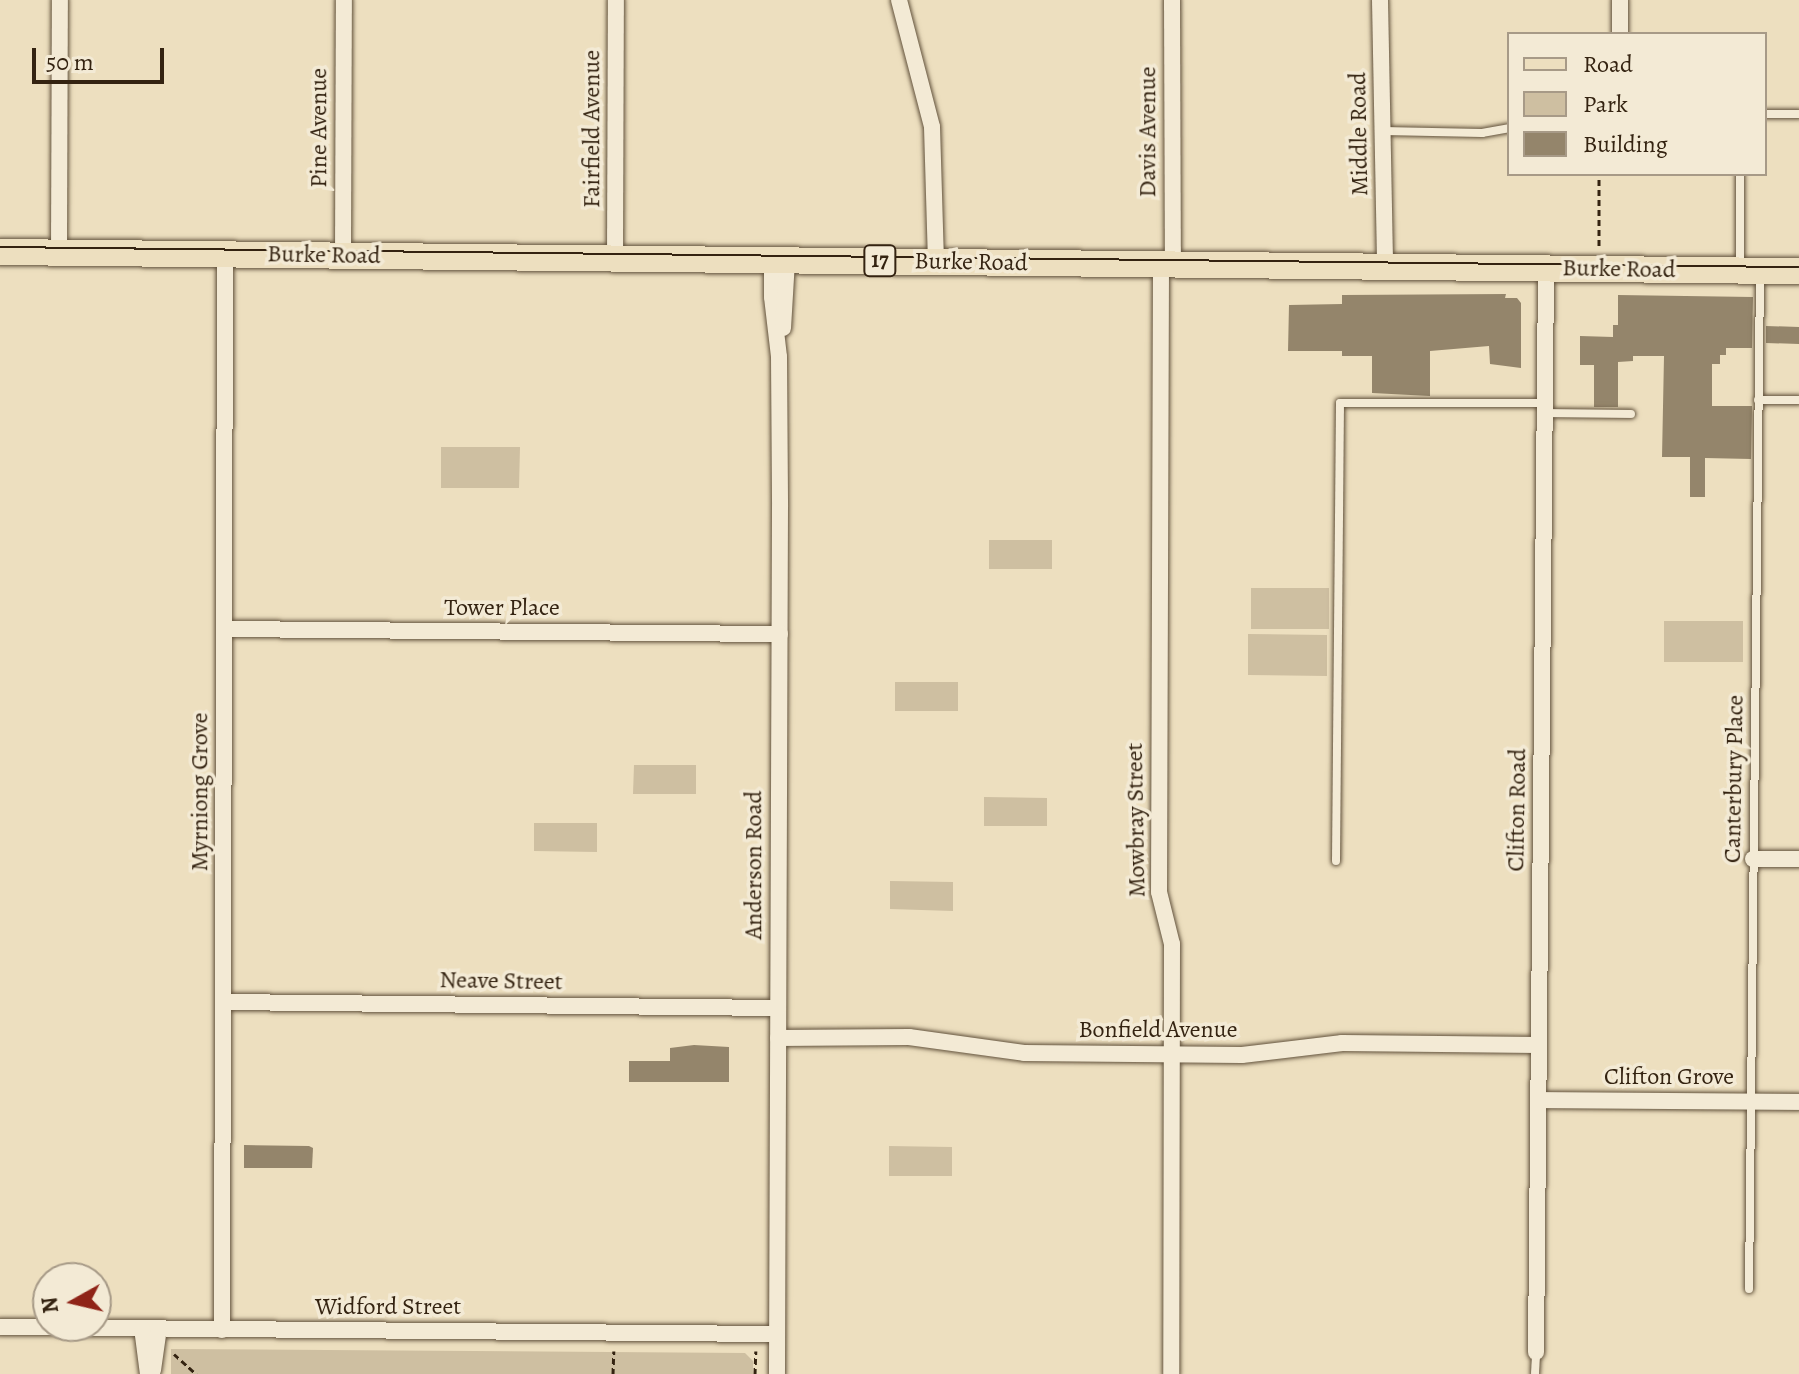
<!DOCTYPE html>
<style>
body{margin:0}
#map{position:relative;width:1799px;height:1374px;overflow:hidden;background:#eddfbf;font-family:Alegreya,serif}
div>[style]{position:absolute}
.green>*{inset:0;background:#cebfa1}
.building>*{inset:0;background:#94856b}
.path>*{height:3px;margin-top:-1.5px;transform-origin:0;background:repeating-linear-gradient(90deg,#342311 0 6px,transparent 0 10px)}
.roads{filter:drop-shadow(0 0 2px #62523c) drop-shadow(0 0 2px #62523c)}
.lane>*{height:8px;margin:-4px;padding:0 4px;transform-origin:4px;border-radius:4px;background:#f3ead5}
.street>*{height:16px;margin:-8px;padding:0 8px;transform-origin:8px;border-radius:8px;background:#f3ead5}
.primary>*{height:26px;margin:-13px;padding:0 13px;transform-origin:13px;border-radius:13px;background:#eddfbf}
.tram>*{height:2px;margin:-1px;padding:0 1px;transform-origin:1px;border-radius:1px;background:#342311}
span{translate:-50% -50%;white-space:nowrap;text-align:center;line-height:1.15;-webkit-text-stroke:7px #f3ead5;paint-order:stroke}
.shield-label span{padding:2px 6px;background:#f3ead5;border:2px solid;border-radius:6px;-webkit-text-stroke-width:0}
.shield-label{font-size:22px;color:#342311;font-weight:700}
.street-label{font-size:24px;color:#342311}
.legend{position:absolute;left:1507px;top:32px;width:260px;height:144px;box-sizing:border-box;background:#f3ead5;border:2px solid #a79a87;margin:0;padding:10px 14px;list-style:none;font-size:24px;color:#342311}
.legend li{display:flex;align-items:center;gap:16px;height:40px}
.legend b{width:40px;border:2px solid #a79a87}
.north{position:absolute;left:32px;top:1262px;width:80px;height:80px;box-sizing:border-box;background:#f3ead5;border:2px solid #a79a87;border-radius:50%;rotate:262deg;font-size:22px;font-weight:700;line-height:32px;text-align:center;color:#342311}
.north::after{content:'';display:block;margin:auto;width:28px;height:36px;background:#8f2418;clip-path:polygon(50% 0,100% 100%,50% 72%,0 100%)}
.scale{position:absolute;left:32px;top:48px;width:132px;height:36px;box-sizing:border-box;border:4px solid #342311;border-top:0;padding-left:10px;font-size:24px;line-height:28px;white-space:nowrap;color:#342311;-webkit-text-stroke:6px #f3ead5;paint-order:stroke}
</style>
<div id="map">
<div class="green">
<i style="clip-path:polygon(441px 447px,520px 447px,519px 488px,441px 488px)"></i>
<i style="clip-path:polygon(989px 540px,1052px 540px,1052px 569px,989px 569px)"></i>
<i style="clip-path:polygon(1251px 588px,1329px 588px,1329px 629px,1251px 629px)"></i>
<i style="clip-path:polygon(1664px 621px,1743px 621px,1743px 662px,1664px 662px)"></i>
<i style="clip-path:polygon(1248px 634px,1327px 635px,1327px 676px,1248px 675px)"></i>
<i style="clip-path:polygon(895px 682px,958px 682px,958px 711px,895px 711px)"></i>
<i style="clip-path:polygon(634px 765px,696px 765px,696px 794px,633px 794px)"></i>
<i style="clip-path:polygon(984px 797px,1047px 798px,1047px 826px,984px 826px)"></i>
<i style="clip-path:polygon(534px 823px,597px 823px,597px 852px,534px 851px)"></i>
<i style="clip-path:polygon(890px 881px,953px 882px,953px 911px,890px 909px)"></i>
<i style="clip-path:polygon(889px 1146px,952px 1147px,952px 1176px,889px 1176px)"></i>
<i style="clip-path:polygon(171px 1349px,745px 1353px,753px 1361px,753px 1374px,171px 1374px)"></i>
</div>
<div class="building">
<i style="clip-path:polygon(1506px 294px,1505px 298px,1517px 298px,1521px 303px,1521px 368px,1490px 364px,1489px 346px,1430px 351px,1430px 396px,1372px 393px,1372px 356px,1342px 356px,1342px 351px,1288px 351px,1289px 305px,1342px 304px,1342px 295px)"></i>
<i style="clip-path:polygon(1618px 295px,1753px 297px,1752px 348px,1726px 348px,1726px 355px,1720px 355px,1720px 364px,1712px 364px,1712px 406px,1752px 406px,1751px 459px,1705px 458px,1705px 497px,1690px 497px,1690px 457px,1662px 457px,1664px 356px,1633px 356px,1633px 361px,1618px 362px,1618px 407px,1594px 407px,1594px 365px,1580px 365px,1580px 336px,1613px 337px,1613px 325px,1618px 325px)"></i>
<i style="clip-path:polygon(1766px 326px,1799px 327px,1799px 344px,1766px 343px)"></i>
<i style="clip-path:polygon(694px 1045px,729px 1047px,729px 1082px,629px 1082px,629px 1061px,670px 1061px,670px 1048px)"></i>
<i style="clip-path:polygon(244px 1145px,309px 1146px,313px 1148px,312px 1168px,244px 1168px)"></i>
</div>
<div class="path">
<i style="left:1599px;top:246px;width:72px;rotate:-90deg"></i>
<i style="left:174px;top:1354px;width:30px;rotate:42deg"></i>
<i style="left:613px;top:1374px;width:23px;rotate:-88deg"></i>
<i style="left:755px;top:1374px;width:23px;rotate:-88deg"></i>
</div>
<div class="roads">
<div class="lane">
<i style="left:1765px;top:114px;width:34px"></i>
<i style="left:1383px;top:131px;width:99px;rotate:1.2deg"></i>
<i style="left:1482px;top:133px;width:27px;rotate:-10deg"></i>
<i style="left:1740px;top:266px;width:92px;rotate:-90deg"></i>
<i style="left:1758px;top:400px;width:41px"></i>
<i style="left:1545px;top:413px;width:86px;rotate:0.7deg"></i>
<i style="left:1336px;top:861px;width:458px;rotate:-89.5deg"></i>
<i style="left:1340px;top:403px;width:204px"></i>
<i style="left:1749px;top:1289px;width:1015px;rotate:-89.38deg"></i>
<i style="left:1535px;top:1374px;width:22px;rotate:-87deg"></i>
</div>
<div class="street">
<i style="left:899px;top:0;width:131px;rotate:75.4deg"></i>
<i style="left:932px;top:127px;width:135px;rotate:88.3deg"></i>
<i style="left:1172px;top:0;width:265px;rotate:89.8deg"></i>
<i style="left:1380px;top:0;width:267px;rotate:88.9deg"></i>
<i style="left:1620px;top:34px;width:34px;rotate:-90deg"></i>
<i style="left:59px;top:253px;width:253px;rotate:-89.8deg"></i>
<i style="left:343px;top:255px;width:255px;rotate:-89.8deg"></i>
<i style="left:615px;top:258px;width:258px;rotate:-89.8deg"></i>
<i style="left:772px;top:260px;width:37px;rotate:90deg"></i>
<i style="left:772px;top:297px;width:60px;rotate:83.3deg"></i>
<i style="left:779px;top:357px;width:150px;rotate:89.6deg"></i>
<i style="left:780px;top:507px;width:867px;rotate:90.2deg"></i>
<i style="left:1161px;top:265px;width:627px;rotate:90.18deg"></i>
<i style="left:1159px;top:892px;width:54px;rotate:76deg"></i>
<i style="left:1172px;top:944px;width:430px;rotate:90.1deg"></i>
<i style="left:783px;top:328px;width:68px;rotate:-86.6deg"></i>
<i style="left:224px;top:629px;width:556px;rotate:0.52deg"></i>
<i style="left:1753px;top:859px;width:46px"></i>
<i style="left:223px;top:1002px;width:555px;rotate:0.62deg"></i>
<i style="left:778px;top:1038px;width:131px;rotate:-0.4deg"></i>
<i style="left:909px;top:1037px;width:116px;rotate:7.9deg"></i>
<i style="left:1024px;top:1053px;width:218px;rotate:0.5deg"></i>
<i style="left:1242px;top:1055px;width:101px;rotate:-6.8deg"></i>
<i style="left:1342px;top:1043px;width:196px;rotate:0.6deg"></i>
<i style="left:1538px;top:1100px;width:261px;rotate:0.4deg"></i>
<i style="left:0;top:1327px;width:776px;rotate:0.52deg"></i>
<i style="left:142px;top:1328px;width:46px;rotate:82.6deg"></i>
<i style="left:222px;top:1330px;width:1076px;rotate:-89.84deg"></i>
<i style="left:1536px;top:1352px;width:1084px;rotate:-89.47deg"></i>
<i style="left:153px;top:1370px;width:42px;rotate:-81.9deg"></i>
</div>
<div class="primary">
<i style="left:0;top:252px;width:1799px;rotate:0.61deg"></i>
</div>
</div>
<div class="tram">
<i style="left:0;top:247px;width:1799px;rotate:0.64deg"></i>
</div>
<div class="shield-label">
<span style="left:880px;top:261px">17</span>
</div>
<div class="street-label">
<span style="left:319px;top:128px;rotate:-90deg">Pine Avenue</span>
<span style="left:592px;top:129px;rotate:-90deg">Fairfield Avenue</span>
<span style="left:1148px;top:132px;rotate:-90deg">Davis Avenue</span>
<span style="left:1359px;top:134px;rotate:-91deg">Middle Road</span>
<span style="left:324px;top:255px;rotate:1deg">Burke Road</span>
<span style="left:971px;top:262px;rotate:1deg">Burke Road</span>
<span style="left:1619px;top:269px;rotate:1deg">Burke Road</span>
<span style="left:502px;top:608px">Tower Place</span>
<span style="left:1734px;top:779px;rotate:-89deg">Canterbury Place</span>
<span style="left:200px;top:792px;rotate:-90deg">Myrniong Grove</span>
<span style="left:1517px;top:810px;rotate:-89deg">Clifton Road</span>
<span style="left:1136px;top:820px;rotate:-91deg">Mowbray Street</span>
<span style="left:754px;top:865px;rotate:-90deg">Anderson Road</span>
<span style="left:501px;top:981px;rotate:1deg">Neave Street</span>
<span style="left:1158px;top:1030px">Bonfield Avenue</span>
<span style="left:1669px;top:1077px">Clifton Grove</span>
<span style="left:388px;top:1307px">Widford Street</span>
</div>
<ul class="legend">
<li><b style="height:10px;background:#eddfbf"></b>Road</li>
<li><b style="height:22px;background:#cebfa1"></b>Park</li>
<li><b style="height:22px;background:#94856b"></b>Building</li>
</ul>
<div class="north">N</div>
<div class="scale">50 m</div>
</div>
